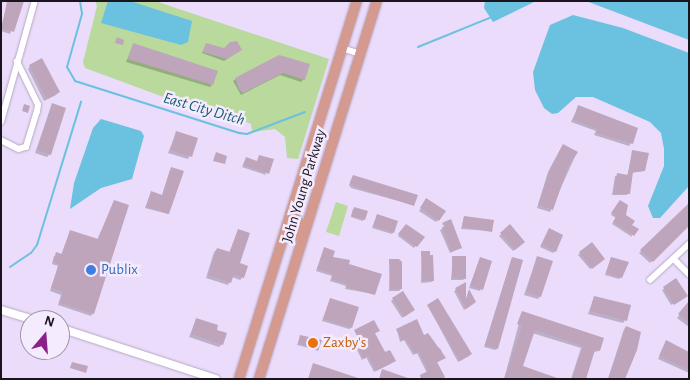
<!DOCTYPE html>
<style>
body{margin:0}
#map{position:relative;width:690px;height:380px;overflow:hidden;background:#eadcfa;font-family:"Alegreya Sans",sans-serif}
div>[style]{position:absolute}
.green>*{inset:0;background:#b9d99d}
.water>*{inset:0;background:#6bc1e0}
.shadow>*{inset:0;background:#0003}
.stream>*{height:2px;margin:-1px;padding:0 1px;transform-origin:1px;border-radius:1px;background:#6bc1e0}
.building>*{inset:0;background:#bea5bc}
.roads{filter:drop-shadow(0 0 1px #b6a8c5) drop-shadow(0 0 1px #b6a8c5)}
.minor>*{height:5.5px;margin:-2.75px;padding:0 2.75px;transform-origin:2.75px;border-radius:2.75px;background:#fff}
.tertiary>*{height:8px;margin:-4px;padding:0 4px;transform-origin:4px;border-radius:4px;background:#fff}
.trunk>*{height:10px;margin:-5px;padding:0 5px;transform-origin:5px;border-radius:5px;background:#d49a8f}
.dots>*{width:14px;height:14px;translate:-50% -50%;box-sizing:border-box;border:2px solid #f4ecfe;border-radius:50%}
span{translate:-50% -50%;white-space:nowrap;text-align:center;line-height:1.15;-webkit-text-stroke:5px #f4ecfe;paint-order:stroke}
.street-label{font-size:15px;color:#19141e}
.shop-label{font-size:15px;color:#366cbe}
.left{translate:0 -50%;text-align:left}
.food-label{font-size:15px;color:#c56008}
.water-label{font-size:16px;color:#165c71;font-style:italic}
.frame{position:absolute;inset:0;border:2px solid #19141e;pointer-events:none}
.north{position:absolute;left:20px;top:310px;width:50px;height:50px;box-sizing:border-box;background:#f4ecfe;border:1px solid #9c96a4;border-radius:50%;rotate:18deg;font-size:14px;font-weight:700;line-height:20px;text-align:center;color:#19141e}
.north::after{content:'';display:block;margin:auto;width:18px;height:22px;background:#892187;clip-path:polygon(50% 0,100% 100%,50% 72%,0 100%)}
</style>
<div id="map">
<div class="green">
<i style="clip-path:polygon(95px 1px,155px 1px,329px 59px,298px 159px,287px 158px,285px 137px,275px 129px,252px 132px,251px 124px,234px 117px,169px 99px,85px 68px,83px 62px,97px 6px)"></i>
<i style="clip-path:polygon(336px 202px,348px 206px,339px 236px,326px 232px)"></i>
</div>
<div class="water">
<i style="clip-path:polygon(108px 1px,130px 1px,192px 21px,188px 42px,181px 45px,101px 23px)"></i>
<i style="clip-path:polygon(485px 1px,536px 1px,493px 22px,484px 8px)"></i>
<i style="clip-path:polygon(586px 1px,689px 1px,689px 40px)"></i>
<i style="clip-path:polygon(573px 15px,623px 28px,689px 53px,689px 186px,660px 218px,653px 218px,648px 206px,664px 166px,664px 149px,661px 133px,650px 122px,593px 97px,576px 97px,558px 113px,552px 114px,544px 108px,535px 90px,533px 72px,550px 25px)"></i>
<i style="clip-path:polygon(101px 119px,141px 131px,144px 136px,132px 179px,101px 188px,70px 209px,74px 183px,93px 128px)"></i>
</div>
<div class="shadow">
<i style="clip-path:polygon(7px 1px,22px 1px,10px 34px,1px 31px)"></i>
<i style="clip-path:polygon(206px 44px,224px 50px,239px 51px,224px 61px,202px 53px)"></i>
<i style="clip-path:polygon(133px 45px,212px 85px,210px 87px,126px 62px)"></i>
<i style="clip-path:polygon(280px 56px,304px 79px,301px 82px,280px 75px,241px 95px,233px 81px,236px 79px)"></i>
<i style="clip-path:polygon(30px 66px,59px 92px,56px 95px,44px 101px,28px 69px)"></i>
<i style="clip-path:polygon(52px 104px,50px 154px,47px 157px,35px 153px)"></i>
<i style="clip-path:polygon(578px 107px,631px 143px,629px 146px,594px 135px,596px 131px,571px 122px)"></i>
<i style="clip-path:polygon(177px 132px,197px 139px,188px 159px,168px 153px)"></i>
<i style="clip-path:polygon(561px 148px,577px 152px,550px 212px,537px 208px,548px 172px)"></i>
<i style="clip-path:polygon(633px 151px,644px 171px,632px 173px,627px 195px,612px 195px,615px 176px,627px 176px)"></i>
<i style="clip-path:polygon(260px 156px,266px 175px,242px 167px,246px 159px,257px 162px)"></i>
<i style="clip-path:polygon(170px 170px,182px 172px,168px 214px,145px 208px,151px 192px,162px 196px)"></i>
<i style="clip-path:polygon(353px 176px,413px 205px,351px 188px,349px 185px)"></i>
<i style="clip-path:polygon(114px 202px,93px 313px,91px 316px,58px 305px,61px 295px,50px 291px,58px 266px,52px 264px,54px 256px,61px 255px,70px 231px,97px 240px)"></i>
<i style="clip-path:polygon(425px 202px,438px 220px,436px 222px,419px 211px)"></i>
<i style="clip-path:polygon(618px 203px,630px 225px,632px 237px,612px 224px,616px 218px,611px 215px)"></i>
<i style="clip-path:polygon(689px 204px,689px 223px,650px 263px,639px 253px)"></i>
<i style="clip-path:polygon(353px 209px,366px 212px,363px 221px,351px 217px)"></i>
<i style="clip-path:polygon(377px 215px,393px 232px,392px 234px,372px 228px)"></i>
<i style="clip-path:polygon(464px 217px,491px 231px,461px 229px)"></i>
<i style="clip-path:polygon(450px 221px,460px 248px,450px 253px,440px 230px,445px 227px,442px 224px)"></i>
<i style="clip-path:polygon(510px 226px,524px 242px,513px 251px,499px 236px)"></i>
<i style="clip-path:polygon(404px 227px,423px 237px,414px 248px,398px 236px)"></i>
<i style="clip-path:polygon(238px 230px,238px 264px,243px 277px,240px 280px,232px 277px,228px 285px,206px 278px,214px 252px,217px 249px,229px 253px)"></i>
<i style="clip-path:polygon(549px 230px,555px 251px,553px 253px,540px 247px)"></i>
<i style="clip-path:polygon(592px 244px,603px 259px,590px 269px,578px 255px)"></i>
<i style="clip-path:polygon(324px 249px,331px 258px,347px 265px,374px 294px,345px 289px,346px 286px,330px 281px,332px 276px,316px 271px)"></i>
<i style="clip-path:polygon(422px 253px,433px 281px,431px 282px,421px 283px)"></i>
<i style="clip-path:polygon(453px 257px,465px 278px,463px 280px,451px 280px)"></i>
<i style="clip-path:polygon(537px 257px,540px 296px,538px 299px,524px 295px)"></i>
<i style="clip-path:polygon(480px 258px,491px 262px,480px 291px,469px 288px)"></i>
<i style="clip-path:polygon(512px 258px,497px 349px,495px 350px,484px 347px)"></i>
<i style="clip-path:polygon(611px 258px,621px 277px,619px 279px,605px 275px)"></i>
<i style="clip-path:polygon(390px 261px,401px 289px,399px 291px,389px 291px)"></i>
<i style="clip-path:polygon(676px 280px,684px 297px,671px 305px,662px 290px)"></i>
<i style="clip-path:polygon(465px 284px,465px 301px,469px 291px,473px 304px,464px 310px,454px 291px)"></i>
<i style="clip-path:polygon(403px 292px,412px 311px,402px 318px,391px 301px)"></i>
<i style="clip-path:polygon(594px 297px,625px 320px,623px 323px,588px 314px)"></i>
<i style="clip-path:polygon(330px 300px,351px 328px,349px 329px,322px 321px)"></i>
<i style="clip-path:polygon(689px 303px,689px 327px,677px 318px)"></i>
<i style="clip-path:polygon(428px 306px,469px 356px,458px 362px)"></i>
<i style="clip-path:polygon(522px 312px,599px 351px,593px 352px,584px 379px,571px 379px,581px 348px,532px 333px,521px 367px,558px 379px,504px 379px)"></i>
<i style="clip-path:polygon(196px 320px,215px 330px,222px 344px,219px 347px,189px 337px)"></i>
<i style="clip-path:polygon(626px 327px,625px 379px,608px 379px,624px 329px)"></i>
<i style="clip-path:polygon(397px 330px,424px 336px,436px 350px,440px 348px,445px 358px,436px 363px,444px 379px,419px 379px,427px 373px,417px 353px,413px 355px,404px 340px,400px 342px)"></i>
<i style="clip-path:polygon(355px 331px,378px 331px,374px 334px,392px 363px,374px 372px,366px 357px,362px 360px,357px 350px,361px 347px)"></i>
<i style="clip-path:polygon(301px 336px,317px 350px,297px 345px)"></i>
<i style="clip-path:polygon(667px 342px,689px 353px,689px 373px,658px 359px)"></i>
</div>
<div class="stream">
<i style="left:80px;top:1px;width:13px;rotate:81deg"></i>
<i style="left:82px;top:14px;width:55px;rotate:105.8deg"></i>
<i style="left:67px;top:67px;width:16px;rotate:60deg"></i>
<i style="left:75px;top:81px;width:172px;rotate:17.6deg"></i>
<i style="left:239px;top:133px;width:8px;rotate:7deg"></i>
<i style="left:247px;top:134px;width:62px;rotate:-20.8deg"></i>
<i style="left:418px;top:47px;width:80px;rotate:-22.1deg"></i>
<i style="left:10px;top:267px;width:25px;rotate:-34deg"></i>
<i style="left:31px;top:253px;width:10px;rotate:-53deg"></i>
<i style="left:37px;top:245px;width:150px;rotate:-72.9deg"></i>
</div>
<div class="building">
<i style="clip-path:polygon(8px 1px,24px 1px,14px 32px,1px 28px)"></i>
<i style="clip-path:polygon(117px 37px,124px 40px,123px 45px,115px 43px)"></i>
<i style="clip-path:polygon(237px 41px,242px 50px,227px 59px,203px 52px,206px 43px,224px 48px,230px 42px)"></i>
<i style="clip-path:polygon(133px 43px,218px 71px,213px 85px,128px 59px)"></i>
<i style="clip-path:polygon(279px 55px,310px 64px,305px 80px,283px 73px,243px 93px,239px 89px,235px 78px)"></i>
<i style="clip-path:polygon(42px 58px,60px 92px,47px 99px,29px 65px)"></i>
<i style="clip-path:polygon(52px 103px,66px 108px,51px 155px,37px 150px)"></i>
<i style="clip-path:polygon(24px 104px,30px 106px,28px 113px,22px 111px)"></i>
<i style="clip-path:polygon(578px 105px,638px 128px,633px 144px,596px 133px,597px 129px,573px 120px)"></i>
<i style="clip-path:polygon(176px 131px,198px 138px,192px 157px,170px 150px)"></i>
<i style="clip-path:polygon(563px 144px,578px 152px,568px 167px,553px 210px,538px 205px,550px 169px)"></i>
<i style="clip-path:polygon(632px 150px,649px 153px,645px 171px,633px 172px,630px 194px,613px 194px,617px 173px,628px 175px)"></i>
<i style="clip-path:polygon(216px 152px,227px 156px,225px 164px,213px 161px)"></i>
<i style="clip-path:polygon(259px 155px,274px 159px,269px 174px,243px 165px,246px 157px,257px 161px)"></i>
<i style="clip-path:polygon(171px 167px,184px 171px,169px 214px,146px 207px,151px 191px,162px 195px)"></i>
<i style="clip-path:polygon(353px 175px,418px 195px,414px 206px,353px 186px,350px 182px)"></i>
<i style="clip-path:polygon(426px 198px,446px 211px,439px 221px,420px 208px)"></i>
<i style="clip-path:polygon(114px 200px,129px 205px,94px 314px,60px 303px,63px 292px,51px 288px,59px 264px,53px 262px,56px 252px,62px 254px,70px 230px,98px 239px)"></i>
<i style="clip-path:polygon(620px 200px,628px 205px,626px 215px,635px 221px,632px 225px,639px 229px,634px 236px,613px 222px,616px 216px,611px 213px)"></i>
<i style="clip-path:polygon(689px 203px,689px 226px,653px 262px,640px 250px)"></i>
<i style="clip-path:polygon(354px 207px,368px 211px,365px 220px,351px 216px)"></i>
<i style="clip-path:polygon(377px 214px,398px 221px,394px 233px,373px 226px)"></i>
<i style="clip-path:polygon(464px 216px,494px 220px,492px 232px,462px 227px)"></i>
<i style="clip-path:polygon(451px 219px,462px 248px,451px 252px,442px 227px,446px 226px,442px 223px)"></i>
<i style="clip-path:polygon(406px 224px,425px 237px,417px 247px,398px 234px)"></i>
<i style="clip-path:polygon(510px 224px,525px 242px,515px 250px,500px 233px)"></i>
<i style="clip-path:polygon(549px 228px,563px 235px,556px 252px,541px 245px)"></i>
<i style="clip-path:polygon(238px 229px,250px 233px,240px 263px,248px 266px,244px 278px,234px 274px,231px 283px,208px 275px,217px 248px,230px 252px)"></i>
<i style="clip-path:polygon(592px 242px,605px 259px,592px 269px,579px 252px)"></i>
<i style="clip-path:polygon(324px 247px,335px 251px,333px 257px,350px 260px,349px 264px,382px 274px,375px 295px,346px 287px,347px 284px,331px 279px,333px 274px,317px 269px)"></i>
<i style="clip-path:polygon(421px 251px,430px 251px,430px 255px,433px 255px,434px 281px,422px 281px)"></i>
<i style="clip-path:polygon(452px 256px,466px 256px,466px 279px,452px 278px)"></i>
<i style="clip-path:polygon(537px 256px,553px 261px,541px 297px,526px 292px)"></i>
<i style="clip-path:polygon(480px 257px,492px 261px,483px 290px,470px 286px)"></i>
<i style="clip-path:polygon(512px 257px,523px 260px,498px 349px,485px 345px)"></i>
<i style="clip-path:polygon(611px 257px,629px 262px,622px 278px,606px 273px)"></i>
<i style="clip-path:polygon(389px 259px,399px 259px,402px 262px,402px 289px,390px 289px)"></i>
<i style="clip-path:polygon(676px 278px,688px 296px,674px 305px,663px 287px)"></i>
<i style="clip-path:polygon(466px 282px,466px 300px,469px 289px,476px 302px,466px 309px,455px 288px)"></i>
<i style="clip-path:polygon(403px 291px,415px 310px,404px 317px,392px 298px)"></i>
<i style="clip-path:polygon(594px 296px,631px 305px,627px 321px,590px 311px)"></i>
<i style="clip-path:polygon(330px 298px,359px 307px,352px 328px,323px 319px)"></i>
<i style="clip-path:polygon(438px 298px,472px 354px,460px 361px,427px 305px)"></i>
<i style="clip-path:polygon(689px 301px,689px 323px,678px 314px)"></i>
<i style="clip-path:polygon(522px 311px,604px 338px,600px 351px,595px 350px,586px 379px,572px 379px,583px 346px,535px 330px,523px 366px,560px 379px,504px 379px,522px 326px,517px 324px)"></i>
<i style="clip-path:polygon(196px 318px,218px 325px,217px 330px,227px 333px,223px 345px,191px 334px)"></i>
<i style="clip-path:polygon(417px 319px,424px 335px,428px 333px,446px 358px,437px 362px,445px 377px,442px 379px,421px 379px,420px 375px,428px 371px,419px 352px,415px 354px,406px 339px,402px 341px,396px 329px)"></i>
<i style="clip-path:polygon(374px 320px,380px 331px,375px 333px,385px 352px,390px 350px,396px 361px,376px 371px,368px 356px,364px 359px,358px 348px,362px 345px,354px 330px)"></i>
<i style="clip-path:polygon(626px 326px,641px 332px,637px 350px,625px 379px,608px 379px)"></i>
<i style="clip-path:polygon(300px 335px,322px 340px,318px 351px,298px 343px)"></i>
<i style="clip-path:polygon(666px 340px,689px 352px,689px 370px,659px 356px)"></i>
<i style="clip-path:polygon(72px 362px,88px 366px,86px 373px,70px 368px)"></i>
<i style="clip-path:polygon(313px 363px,358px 378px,358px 379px,308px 379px)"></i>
<i style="clip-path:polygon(382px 369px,408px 378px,408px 379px,379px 379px)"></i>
</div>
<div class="roads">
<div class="minor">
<i style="left:342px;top:48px;width:20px;rotate:18deg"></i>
<i style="left:1px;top:122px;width:123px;rotate:-74.4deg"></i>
<i style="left:1px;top:140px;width:20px;rotate:27deg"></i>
<i style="left:19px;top:149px;width:7px;rotate:-16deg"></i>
<i style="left:26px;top:147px;width:37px;rotate:-73deg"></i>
<i style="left:37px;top:112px;width:7px;rotate:-82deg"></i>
<i style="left:38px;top:105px;width:48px;rotate:-116deg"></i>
<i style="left:674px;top:259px;width:21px;rotate:45deg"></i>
<i style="left:650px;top:280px;width:53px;rotate:-42.7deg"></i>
</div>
<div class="tertiary">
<i style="left:1px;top:310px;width:34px;rotate:17deg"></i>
<i style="left:60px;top:328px;width:164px;rotate:18.1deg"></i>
</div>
<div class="trunk">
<i style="left:291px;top:212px;width:16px;rotate:55deg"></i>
<i style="left:300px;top:225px;width:13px;rotate:86deg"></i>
<i style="left:239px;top:379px;width:396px;rotate:-72.7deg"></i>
<i style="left:259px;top:379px;width:396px;rotate:-72.7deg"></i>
</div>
</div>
<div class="dots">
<i style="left:91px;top:270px;background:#3f7fe0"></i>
<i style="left:313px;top:343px;background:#e8710a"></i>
</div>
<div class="street-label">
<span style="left:304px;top:186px;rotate:-73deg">John Young Parkway</span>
</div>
<div class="shop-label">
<span class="left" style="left:101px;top:270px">Publix</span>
</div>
<div class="food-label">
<span class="left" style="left:323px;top:343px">Zaxby's</span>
</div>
<div class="water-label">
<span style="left:204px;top:109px;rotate:16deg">East City Ditch</span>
</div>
<div class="frame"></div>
<div class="north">N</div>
</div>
